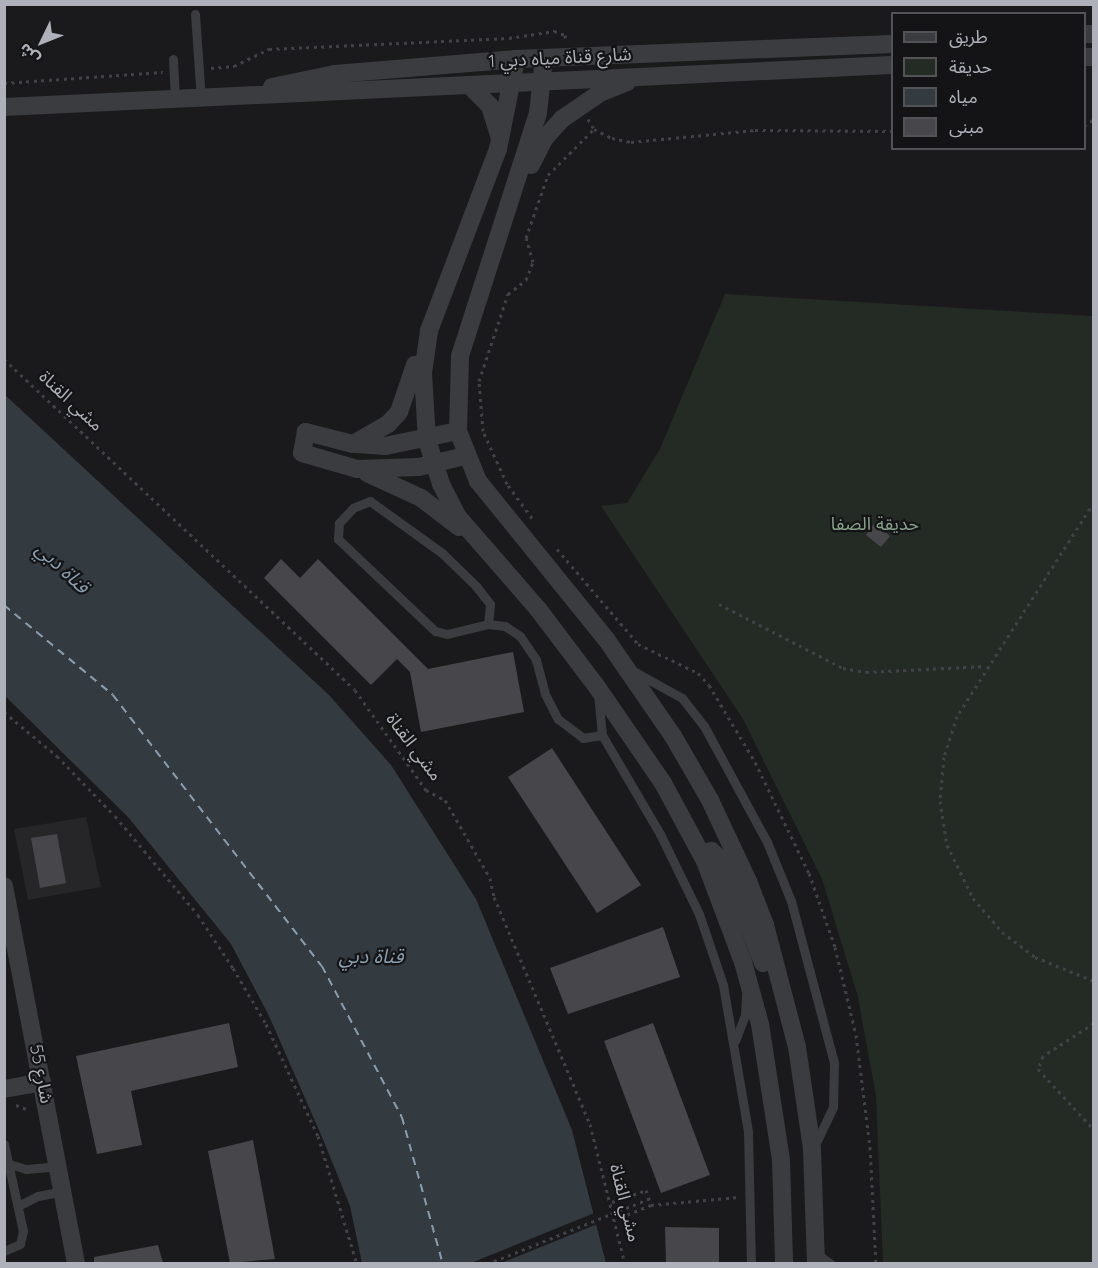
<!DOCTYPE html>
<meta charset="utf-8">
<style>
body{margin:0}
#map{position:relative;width:1098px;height:1268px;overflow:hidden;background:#1a191b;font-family:Quicksand,"Noto Sans Arabic",sans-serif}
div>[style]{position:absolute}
.built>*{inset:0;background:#262628}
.green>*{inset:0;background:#242b25}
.water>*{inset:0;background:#333a40}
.pier>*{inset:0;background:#1a191b}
.ferry>*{height:1.5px;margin-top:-0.75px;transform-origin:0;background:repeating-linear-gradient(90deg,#899daf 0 8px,transparent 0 14px)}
.building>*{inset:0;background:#47474b}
.path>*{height:3px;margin-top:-1.5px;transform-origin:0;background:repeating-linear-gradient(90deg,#414247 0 3px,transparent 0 7.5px)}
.lane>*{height:9px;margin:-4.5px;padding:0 4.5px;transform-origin:4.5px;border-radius:4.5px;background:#3b3c40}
.street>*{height:18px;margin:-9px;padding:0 9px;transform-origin:9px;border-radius:9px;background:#3b3c40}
.path-bridge>*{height:3px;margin-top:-1.5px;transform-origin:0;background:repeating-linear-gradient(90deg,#414247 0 3px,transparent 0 7.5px)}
span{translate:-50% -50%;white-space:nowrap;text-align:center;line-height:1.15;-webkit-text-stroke:4.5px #141416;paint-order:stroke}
.street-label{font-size:18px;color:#aeb1b9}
.park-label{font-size:18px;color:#87a289}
.water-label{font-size:20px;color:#899daf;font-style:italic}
.frame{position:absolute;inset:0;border:6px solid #aeb1b9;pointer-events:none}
.legend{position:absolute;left:891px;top:12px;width:195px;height:138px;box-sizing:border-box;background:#141416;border:2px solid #525357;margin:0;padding:8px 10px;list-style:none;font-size:18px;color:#aeb1b9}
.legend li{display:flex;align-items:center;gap:12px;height:30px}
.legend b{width:30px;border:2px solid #525357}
.north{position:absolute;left:12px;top:12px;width:60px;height:60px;-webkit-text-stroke:4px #141416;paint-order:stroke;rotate:227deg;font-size:16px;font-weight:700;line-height:24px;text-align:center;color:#aeb1b9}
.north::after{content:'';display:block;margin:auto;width:21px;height:27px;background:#aeb1b9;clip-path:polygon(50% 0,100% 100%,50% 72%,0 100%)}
</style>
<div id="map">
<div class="built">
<i style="clip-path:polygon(86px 817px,101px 887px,28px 900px,14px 829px)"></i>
</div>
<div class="green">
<i style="clip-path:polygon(725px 294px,1093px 316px,1093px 1263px,883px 1263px,876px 1097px,858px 997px,822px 879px,743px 719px,601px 506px,627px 503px,660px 449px)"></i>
</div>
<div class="water">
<i style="clip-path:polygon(4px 394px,329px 695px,391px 765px,476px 899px,572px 1130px,606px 1263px,362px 1263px,350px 1206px,322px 1137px,269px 1016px,231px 944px,128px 817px,5px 696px)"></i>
</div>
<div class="pier">
<i style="clip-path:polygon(597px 1212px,600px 1223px,501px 1263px,471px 1263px)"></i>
</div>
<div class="ferry">
<i style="left:4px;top:605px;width:141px;rotate:39.5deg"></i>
<i style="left:113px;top:695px;width:342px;rotate:52.4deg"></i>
<i style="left:322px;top:966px;width:171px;rotate:62.1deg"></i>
<i style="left:402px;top:1117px;width:153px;rotate:74.4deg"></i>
</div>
<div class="building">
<i style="clip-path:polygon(874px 524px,890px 536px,881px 547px,866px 535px)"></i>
<i style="clip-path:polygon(281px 559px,300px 578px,318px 559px,428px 669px,513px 652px,524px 712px,421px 732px,410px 672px,397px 659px,371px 685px,264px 578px)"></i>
<i style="clip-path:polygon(552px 748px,641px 885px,597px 913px,508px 777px)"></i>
<i style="clip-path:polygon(57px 834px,66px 883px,40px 888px,31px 838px)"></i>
<i style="clip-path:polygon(663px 927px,680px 977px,568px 1014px,550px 968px)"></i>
<i style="clip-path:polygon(229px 1023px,238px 1067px,131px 1091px,142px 1145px,97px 1154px,76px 1056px)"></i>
<i style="clip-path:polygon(653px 1023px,710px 1175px,661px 1193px,604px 1041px)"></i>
<i style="clip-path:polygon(253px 1140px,275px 1259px,230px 1263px,208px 1151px)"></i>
<i style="clip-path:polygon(665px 1227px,719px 1228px,719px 1263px,666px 1263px)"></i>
<i style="clip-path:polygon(158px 1245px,163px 1263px,94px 1263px,94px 1257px)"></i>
</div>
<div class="path">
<i style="left:211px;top:68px;width:23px;rotate:-5deg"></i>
<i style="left:234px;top:66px;width:39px;rotate:-26deg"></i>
<i style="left:269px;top:49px;width:240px;rotate:-2.6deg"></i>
<i style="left:509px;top:38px;width:46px;rotate:-8.8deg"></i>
<i style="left:554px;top:31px;width:12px;rotate:20deg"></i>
<i style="left:565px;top:35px;width:6px;rotate:81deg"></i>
<i style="left:4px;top:83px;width:159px;rotate:-4deg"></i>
<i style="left:588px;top:119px;width:12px;rotate:59deg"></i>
<i style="left:594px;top:129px;width:20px;rotate:27deg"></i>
<i style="left:612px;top:138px;width:19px;rotate:12deg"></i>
<i style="left:631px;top:142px;width:125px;rotate:-5.5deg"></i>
<i style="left:755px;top:130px;width:137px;rotate:0.4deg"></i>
<i style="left:1084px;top:126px;width:12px;rotate:-35deg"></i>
<i style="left:4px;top:359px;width:482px;rotate:43.3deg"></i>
<i style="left:355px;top:690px;width:123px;rotate:54.6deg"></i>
<i style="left:426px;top:790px;width:21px;rotate:28deg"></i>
<i style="left:445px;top:800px;width:90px;rotate:60deg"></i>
<i style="left:490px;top:878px;width:19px;rotate:78deg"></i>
<i style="left:494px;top:897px;width:246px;rotate:67.1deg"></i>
<i style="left:590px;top:1124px;width:144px;rotate:76deg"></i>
<i style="left:1094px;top:502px;width:254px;rotate:122.6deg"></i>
<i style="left:957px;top:716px;width:43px;rotate:107.6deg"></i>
<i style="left:944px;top:757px;width:44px;rotate:95.2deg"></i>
<i style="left:940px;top:801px;width:45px;rotate:81deg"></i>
<i style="left:947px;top:845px;width:59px;rotate:63.9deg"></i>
<i style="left:973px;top:898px;width:45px;rotate:49.5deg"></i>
<i style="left:1002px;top:932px;width:41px;rotate:37.1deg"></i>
<i style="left:1035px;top:957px;width:64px;rotate:22.1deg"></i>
<i style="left:532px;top:518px;width:42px;rotate:-126.3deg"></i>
<i style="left:507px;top:484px;width:58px;rotate:-114.4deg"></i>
<i style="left:483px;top:431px;width:50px;rotate:-94.6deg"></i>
<i style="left:479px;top:381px;width:92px;rotate:-71.6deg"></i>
<i style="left:508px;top:294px;width:23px;rotate:-38deg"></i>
<i style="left:526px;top:280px;width:19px;rotate:-69deg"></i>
<i style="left:533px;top:262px;width:25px;rotate:-106deg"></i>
<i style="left:526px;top:238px;width:67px;rotate:-70.8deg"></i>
<i style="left:548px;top:175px;width:65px;rotate:-45deg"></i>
<i style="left:557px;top:549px;width:125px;rotate:49.5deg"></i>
<i style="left:638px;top:644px;width:67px;rotate:25.8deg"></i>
<i style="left:698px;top:673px;width:16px;rotate:47deg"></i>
<i style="left:709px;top:685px;width:90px;rotate:59.1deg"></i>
<i style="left:755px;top:762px;width:123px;rotate:64.1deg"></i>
<i style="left:809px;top:873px;width:78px;rotate:70.6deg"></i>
<i style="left:835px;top:947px;width:90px;rotate:76.6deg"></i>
<i style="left:856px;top:1035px;width:113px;rotate:82.9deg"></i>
<i style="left:870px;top:1147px;width:117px;rotate:87.1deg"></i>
<i style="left:719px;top:604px;width:140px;rotate:27.3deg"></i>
<i style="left:843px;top:668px;width:23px;rotate:10deg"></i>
<i style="left:866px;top:672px;width:120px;rotate:-2.9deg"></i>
<i style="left:4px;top:712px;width:69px;rotate:39.7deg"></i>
<i style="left:57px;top:756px;width:83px;rotate:46deg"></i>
<i style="left:115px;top:816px;width:129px;rotate:50deg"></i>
<i style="left:198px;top:915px;width:64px;rotate:56.6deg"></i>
<i style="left:233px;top:968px;width:65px;rotate:59.5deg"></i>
<i style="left:266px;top:1024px;width:123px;rotate:65.1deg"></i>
<i style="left:318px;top:1136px;width:134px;rotate:73.1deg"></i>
<i style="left:1094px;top:1023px;width:61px;rotate:147.1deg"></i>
<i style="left:1043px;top:1056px;width:14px;rotate:111deg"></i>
<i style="left:1038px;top:1069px;width:83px;rotate:47.4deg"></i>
<i style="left:16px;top:1105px;width:14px;rotate:21deg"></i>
<i style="left:612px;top:1202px;width:36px;rotate:-19deg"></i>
<i style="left:646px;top:1190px;width:16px;rotate:72deg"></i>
<i style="left:651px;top:1205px;width:37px;rotate:158deg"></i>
<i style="left:651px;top:1205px;width:88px;rotate:-5.2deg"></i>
</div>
<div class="lane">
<i style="left:195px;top:14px;width:85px;rotate:86deg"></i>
<i style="left:173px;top:59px;width:41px;rotate:87.2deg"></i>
<i style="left:488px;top:624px;width:20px;rotate:-84deg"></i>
<i style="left:490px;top:604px;width:23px;rotate:-128deg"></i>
<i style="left:476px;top:586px;width:47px;rotate:-135.9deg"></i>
<i style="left:442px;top:553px;width:89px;rotate:-144.2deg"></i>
<i style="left:370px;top:501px;width:18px;rotate:158deg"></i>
<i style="left:353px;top:508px;width:21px;rotate:133deg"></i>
<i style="left:339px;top:523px;width:16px;rotate:94deg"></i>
<i style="left:338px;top:539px;width:134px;rotate:43.5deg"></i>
<i style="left:435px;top:631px;width:12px;rotate:14deg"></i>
<i style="left:447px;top:634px;width:42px;rotate:-13.7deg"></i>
<i style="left:488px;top:624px;width:17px;rotate:7deg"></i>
<i style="left:505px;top:626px;width:18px;rotate:34deg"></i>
<i style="left:520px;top:636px;width:29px;rotate:56deg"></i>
<i style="left:536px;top:660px;width:35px;rotate:75deg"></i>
<i style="left:545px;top:694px;width:28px;rotate:63deg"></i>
<i style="left:558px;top:719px;width:31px;rotate:37deg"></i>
<i style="left:583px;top:738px;width:19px;rotate:-9deg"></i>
<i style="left:635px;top:672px;width:54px;rotate:29deg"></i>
<i style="left:682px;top:698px;width:36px;rotate:52deg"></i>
<i style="left:704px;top:726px;width:132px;rotate:61.5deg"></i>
<i style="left:767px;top:842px;width:64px;rotate:67.9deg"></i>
<i style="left:791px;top:901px;width:168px;rotate:75.1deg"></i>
<i style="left:834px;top:1063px;width:44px;rotate:91.3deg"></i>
<i style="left:833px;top:1107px;width:44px;rotate:115.4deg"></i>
<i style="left:598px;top:693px;width:42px;rotate:84.6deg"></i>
<i style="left:602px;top:735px;width:115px;rotate:59.6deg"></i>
<i style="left:660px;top:834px;width:89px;rotate:64deg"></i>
<i style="left:699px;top:914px;width:75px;rotate:71.3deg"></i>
<i style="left:723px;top:985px;width:149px;rotate:80.3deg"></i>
<i style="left:748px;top:1132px;width:132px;rotate:88.7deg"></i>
<i style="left:735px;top:1041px;width:28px;rotate:-69deg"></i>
<i style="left:745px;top:1015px;width:21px;rotate:-87deg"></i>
<i style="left:4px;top:1144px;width:89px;rotate:77.7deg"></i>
<i style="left:23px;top:1231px;width:13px;rotate:103deg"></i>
<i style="left:20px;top:1244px;width:17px;rotate:156deg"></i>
<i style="left:9px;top:1164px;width:18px;rotate:16deg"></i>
<i style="left:26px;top:1169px;width:32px;rotate:-5deg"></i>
<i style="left:18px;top:1206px;width:22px;rotate:-27deg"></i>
<i style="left:38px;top:1196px;width:25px;rotate:-11deg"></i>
<i style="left:817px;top:1254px;width:17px;rotate:36deg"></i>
</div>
<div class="street">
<i style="left:1084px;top:34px;width:10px"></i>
<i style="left:1084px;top:57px;width:10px"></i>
<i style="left:544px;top:58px;width:55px;rotate:96.2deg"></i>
<i style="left:538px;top:113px;width:255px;rotate:107.8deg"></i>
<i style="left:460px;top:356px;width:75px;rotate:91.5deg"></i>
<i style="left:458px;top:431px;width:54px;rotate:68.2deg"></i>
<i style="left:478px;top:481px;width:203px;rotate:51deg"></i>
<i style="left:606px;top:639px;width:118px;rotate:55.4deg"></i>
<i style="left:673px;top:736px;width:74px;rotate:60deg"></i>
<i style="left:710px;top:800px;width:89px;rotate:64.9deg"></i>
<i style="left:748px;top:881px;width:47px;rotate:68.9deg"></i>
<i style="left:765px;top:925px;width:126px;rotate:75.3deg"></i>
<i style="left:797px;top:1047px;width:103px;rotate:81.6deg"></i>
<i style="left:812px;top:1149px;width:115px;rotate:88deg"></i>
<i style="left:516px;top:59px;width:92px;rotate:101.3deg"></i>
<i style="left:498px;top:149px;width:195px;rotate:110.8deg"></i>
<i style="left:429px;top:331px;width:42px;rotate:98.1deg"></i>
<i style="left:423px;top:373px;width:67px;rotate:86.6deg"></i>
<i style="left:427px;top:440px;width:46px;rotate:72.3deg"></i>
<i style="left:441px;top:484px;width:37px;rotate:63deg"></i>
<i style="left:458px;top:517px;width:122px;rotate:49deg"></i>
<i style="left:538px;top:609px;width:98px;rotate:52.9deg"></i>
<i style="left:597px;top:687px;width:116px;rotate:55.5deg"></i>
<i style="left:663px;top:783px;width:89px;rotate:61.7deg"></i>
<i style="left:705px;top:861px;width:108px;rotate:69.4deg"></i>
<i style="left:743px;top:962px;width:64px;rotate:74.7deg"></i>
<i style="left:760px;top:1024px;width:138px;rotate:81.2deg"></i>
<i style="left:781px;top:1160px;width:104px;rotate:88.3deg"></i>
<i style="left:469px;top:85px;width:30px;rotate:45deg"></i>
<i style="left:490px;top:106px;width:31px;rotate:73deg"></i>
<i style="left:272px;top:87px;width:64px;rotate:-11.7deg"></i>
<i style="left:335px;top:74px;width:182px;rotate:-4.7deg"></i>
<i style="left:516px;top:59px;width:376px;rotate:-2.3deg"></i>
<i style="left:4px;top:107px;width:889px;rotate:-2.71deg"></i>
<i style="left:531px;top:165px;width:29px;rotate:-63deg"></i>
<i style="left:544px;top:139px;width:27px;rotate:-48deg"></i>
<i style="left:562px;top:119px;width:46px;rotate:-34.4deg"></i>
<i style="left:600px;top:93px;width:29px;rotate:-22deg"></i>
<i style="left:458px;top:431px;width:75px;rotate:168.4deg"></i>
<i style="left:385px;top:446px;width:32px;rotate:-176deg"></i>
<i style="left:353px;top:444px;width:49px;rotate:-165.7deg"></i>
<i style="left:306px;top:432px;width:21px;rotate:101deg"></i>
<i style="left:302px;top:453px;width:57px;rotate:16.2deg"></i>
<i style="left:357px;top:469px;width:62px;rotate:-1.8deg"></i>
<i style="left:419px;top:467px;width:47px;rotate:-13.4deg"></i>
<i style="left:353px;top:444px;width:40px;rotate:-29.7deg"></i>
<i style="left:388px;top:424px;width:16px;rotate:-47deg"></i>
<i style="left:399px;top:412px;width:50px;rotate:-71.2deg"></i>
<i style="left:367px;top:473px;width:60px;rotate:24.8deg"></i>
<i style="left:421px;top:498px;width:48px;rotate:37.3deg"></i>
<i style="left:705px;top:861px;width:12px;rotate:-59deg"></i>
<i style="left:711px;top:851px;width:14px;rotate:39deg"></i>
<i style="left:722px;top:860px;width:111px;rotate:68.3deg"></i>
<i style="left:4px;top:886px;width:385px;rotate:79.2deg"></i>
<i style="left:4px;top:1089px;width:39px;rotate:-10deg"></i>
</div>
<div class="path-bridge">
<i style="left:487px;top:1264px;width:175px;rotate:-21.9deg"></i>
</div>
<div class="street-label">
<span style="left:560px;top:58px;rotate:-3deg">شارع قناة مياه دبي 1</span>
<span style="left:71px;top:401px;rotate:43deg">مشي القناة</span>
<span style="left:414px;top:747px;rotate:53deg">مشي القناة</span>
<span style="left:41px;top:1074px;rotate:79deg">شارع 55</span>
<span style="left:625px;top:1203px;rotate:76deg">مشي القناة</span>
</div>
<div class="park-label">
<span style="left:875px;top:524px">حديقة الصفا</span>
</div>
<div class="water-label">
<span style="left:63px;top:567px;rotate:43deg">قناة دبي</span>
<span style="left:371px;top:955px">قناة دبي</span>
</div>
<div class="frame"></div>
<ul class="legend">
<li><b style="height:8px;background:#3b3c40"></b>طريق</li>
<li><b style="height:16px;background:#242b25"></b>حديقة</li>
<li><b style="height:16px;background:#333a40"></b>مياه</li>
<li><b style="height:16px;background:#47474b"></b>مبنى</li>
</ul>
<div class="north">ش</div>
</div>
